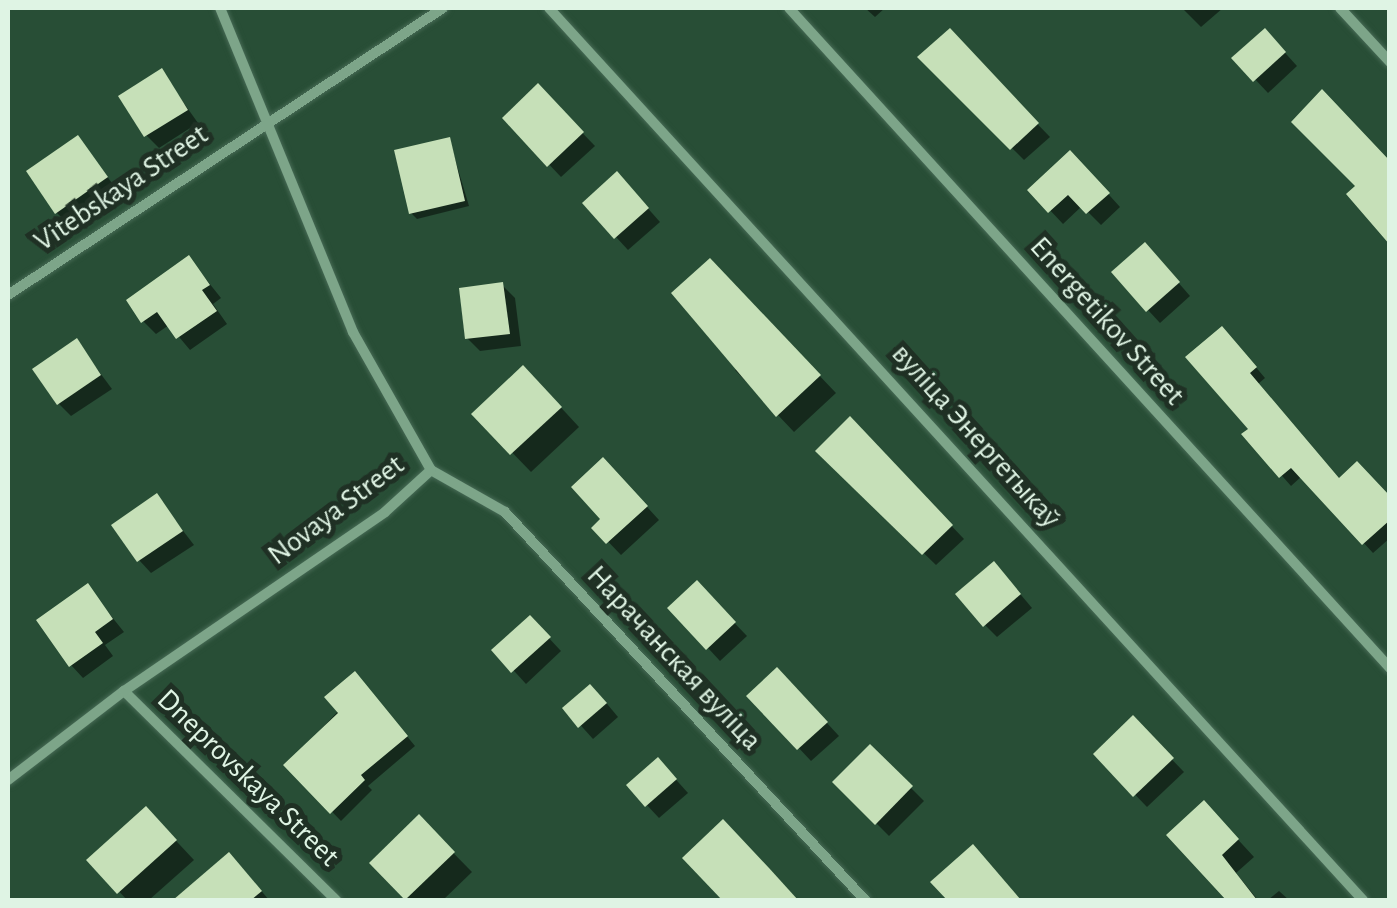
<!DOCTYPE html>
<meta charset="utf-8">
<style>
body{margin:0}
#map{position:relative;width:1397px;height:908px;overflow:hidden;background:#284e36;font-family:"Alegreya Sans",sans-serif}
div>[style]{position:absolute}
.shadow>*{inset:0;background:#0007}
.building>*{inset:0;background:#c6e0b8}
.roads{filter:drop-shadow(0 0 2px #476a55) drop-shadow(0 0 2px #476a55)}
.minor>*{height:10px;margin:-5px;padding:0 5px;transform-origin:5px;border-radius:5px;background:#7da589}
span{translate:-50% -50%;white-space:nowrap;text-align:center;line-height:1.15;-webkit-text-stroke:10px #1f3024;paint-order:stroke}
.street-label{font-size:30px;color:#dff4e4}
.frame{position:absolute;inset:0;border:10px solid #dff4e4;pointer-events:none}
</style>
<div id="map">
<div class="shadow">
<i style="clip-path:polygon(865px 8px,885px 8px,875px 17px)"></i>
<i style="clip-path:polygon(1182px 8px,1223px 8px,1201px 27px)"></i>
<i style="clip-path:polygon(949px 32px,1050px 137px,1024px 160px,920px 57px)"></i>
<i style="clip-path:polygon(1277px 44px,1297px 66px,1268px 93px,1235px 58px)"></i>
<i style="clip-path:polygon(161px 71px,198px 123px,159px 148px,146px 135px)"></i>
<i style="clip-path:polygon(538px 87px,595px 146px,561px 177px,505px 118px)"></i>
<i style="clip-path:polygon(78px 138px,118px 191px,69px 225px,56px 212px)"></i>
<i style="clip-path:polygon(449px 139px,469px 206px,417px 219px,411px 213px)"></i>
<i style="clip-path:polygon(1083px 166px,1120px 207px,1101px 225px,1082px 206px,1063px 224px,1031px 190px)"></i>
<i style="clip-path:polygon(629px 187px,660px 222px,628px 250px,616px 237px)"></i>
<i style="clip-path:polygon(189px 258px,221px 298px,213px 304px,227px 324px,190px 350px,169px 325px,156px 334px,143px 321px)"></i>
<i style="clip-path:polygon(1157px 258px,1190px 296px,1160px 323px,1148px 310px)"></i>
<i style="clip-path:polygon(710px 261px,836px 393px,794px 432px,735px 370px,740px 365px)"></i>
<i style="clip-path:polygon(502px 285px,515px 298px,521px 346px,480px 351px,467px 338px)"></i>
<i style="clip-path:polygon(1232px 339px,1265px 378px,1258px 384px,1340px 480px,1390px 498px,1390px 538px,1373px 553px,1302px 476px,1291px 486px,1245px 434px,1251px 429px)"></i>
<i style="clip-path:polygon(77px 342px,112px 389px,71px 416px,59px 404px)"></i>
<i style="clip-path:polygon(542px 387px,579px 427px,531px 472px,475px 414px)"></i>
<i style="clip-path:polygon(850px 419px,964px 539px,936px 565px,818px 451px)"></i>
<i style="clip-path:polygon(616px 473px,659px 520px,621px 555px,595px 528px,604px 519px)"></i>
<i style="clip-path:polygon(157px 497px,194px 545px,151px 573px,139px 560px)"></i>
<i style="clip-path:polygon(1006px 577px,1032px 608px,997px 637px,985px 625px)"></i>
<i style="clip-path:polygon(697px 584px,747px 636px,720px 661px,671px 608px)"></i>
<i style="clip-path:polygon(87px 586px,124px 632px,105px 645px,113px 656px,83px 678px,71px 665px)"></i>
<i style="clip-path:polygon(530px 618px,561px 651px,526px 684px,495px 650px)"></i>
<i style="clip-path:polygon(790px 683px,839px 736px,811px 761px,750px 696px)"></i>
<i style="clip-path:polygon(364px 684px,415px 746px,368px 786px,372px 790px,341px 821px,287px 765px)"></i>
<i style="clip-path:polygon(603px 699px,618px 717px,593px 739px,565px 708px)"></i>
<i style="clip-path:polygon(1133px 719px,1184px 772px,1147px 807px,1096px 754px)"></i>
<i style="clip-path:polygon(870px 747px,924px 801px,889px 836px,835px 782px)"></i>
<i style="clip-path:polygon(670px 773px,688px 793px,659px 818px,629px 786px)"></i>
<i style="clip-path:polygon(419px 818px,472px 872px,443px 900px,409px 900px,373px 863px)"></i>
<i style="clip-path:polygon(1220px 820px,1254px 857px,1236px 873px,1258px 900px,1221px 900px,1226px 896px,1170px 835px)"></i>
<i style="clip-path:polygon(164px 828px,194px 860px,149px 900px,127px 900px,90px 860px)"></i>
<i style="clip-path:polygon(242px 868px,269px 900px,191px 900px,185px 894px)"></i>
<i style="clip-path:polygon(1279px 891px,1289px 900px,1268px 900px)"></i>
</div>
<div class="building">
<i style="clip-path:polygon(950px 28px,1039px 123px,1010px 150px,917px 57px)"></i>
<i style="clip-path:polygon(1265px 28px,1286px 52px,1253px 82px,1231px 58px)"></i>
<i style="clip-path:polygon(162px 68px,188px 110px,144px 137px,118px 96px)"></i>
<i style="clip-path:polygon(538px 83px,584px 132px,547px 167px,502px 118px)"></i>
<i style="clip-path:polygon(1322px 89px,1390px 161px,1390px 245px,1346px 194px,1355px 186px,1291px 122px)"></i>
<i style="clip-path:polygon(78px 135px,108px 177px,55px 214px,26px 171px)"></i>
<i style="clip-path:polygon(450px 137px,465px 201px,409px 214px,394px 150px)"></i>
<i style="clip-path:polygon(1070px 150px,1110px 193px,1086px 214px,1068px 195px,1048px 213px,1027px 190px)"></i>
<i style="clip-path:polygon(617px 171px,649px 208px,614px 239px,582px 203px)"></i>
<i style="clip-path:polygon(1145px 242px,1180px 282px,1146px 312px,1111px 272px)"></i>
<i style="clip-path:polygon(189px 255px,210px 285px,202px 290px,217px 311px,176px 339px,157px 312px,141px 323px,126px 300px)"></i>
<i style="clip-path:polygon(710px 258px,821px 375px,776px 417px,671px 293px)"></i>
<i style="clip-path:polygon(503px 282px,510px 334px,465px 339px,459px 288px)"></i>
<i style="clip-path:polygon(1222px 326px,1257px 367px,1250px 373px,1339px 478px,1357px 461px,1390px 496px,1390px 520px,1362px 545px,1291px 468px,1279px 478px,1241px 434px,1248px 429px,1185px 357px)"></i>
<i style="clip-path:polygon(77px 338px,101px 375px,57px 405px,32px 369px)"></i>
<i style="clip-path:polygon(523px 365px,562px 407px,510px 455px,471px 414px)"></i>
<i style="clip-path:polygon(850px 416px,953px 525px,922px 555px,815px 451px)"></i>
<i style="clip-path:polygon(603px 457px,648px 506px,606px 544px,591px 528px,600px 519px,571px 487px)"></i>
<i style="clip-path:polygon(157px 493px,183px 531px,137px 562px,111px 525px)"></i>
<i style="clip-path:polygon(994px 561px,1021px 594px,983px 627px,955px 594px)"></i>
<i style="clip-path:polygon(697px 580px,736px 622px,706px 650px,667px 608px)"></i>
<i style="clip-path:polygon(88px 583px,113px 619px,95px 632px,103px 643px,69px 667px,36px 620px)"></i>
<i style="clip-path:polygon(530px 615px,551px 637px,511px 673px,491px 650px)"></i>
<i style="clip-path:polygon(777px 667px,828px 722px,797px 750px,746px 696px)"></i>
<i style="clip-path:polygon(355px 671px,408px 736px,361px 775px,365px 780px,330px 814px,283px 765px,338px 713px,324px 697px)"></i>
<i style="clip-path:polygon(590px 684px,607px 703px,578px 728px,562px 708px)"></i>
<i style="clip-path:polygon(1133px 715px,1174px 758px,1133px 797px,1093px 754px)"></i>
<i style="clip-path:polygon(870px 744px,913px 786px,875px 825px,832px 782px)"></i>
<i style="clip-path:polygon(658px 757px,677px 779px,645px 807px,626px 785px)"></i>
<i style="clip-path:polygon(1204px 800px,1239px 839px,1222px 855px,1257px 900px,1226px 900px,1166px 835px)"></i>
<i style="clip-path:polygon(146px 806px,177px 840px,117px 894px,86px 860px)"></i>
<i style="clip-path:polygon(419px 814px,455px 852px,405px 900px,369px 863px)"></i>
<i style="clip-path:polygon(723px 819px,769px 868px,798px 900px,722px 900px,682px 858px)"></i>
<i style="clip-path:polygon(973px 844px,1021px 900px,947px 900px,930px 882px)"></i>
<i style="clip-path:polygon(229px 852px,262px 891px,251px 900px,173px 900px)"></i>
</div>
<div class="roads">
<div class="minor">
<i style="left:549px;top:8px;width:1208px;rotate:47.62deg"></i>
<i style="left:789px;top:8px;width:893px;rotate:47.68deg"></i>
<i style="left:1340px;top:8px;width:74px;rotate:47.2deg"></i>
<i style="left:8px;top:295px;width:521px;rotate:-33.42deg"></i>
<i style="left:431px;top:470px;width:85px;rotate:29.6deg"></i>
<i style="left:505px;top:512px;width:529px;rotate:47.14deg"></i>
<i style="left:124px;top:691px;width:298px;rotate:44.6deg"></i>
<i style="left:8px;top:780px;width:146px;rotate:-37.5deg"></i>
<i style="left:124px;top:691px;width:316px;rotate:-34.4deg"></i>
<i style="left:385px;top:512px;width:62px;rotate:-42.4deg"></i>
<i style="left:431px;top:470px;width:159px;rotate:-119.5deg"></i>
<i style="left:353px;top:332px;width:350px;rotate:-112.3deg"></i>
</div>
</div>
<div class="street-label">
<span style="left:121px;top:188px;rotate:-34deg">Vitebskaya Street</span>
<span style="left:1107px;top:321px;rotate:48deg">Energetikov Street</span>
<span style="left:976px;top:436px;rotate:48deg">вуліца Энергетыкаў</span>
<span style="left:336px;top:510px;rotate:-37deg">Novaya Street</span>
<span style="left:674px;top:658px;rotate:47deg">Нарачанская вуліца</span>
<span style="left:248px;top:778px;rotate:44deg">Dneprovskaya Street</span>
</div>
<div class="frame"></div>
</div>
